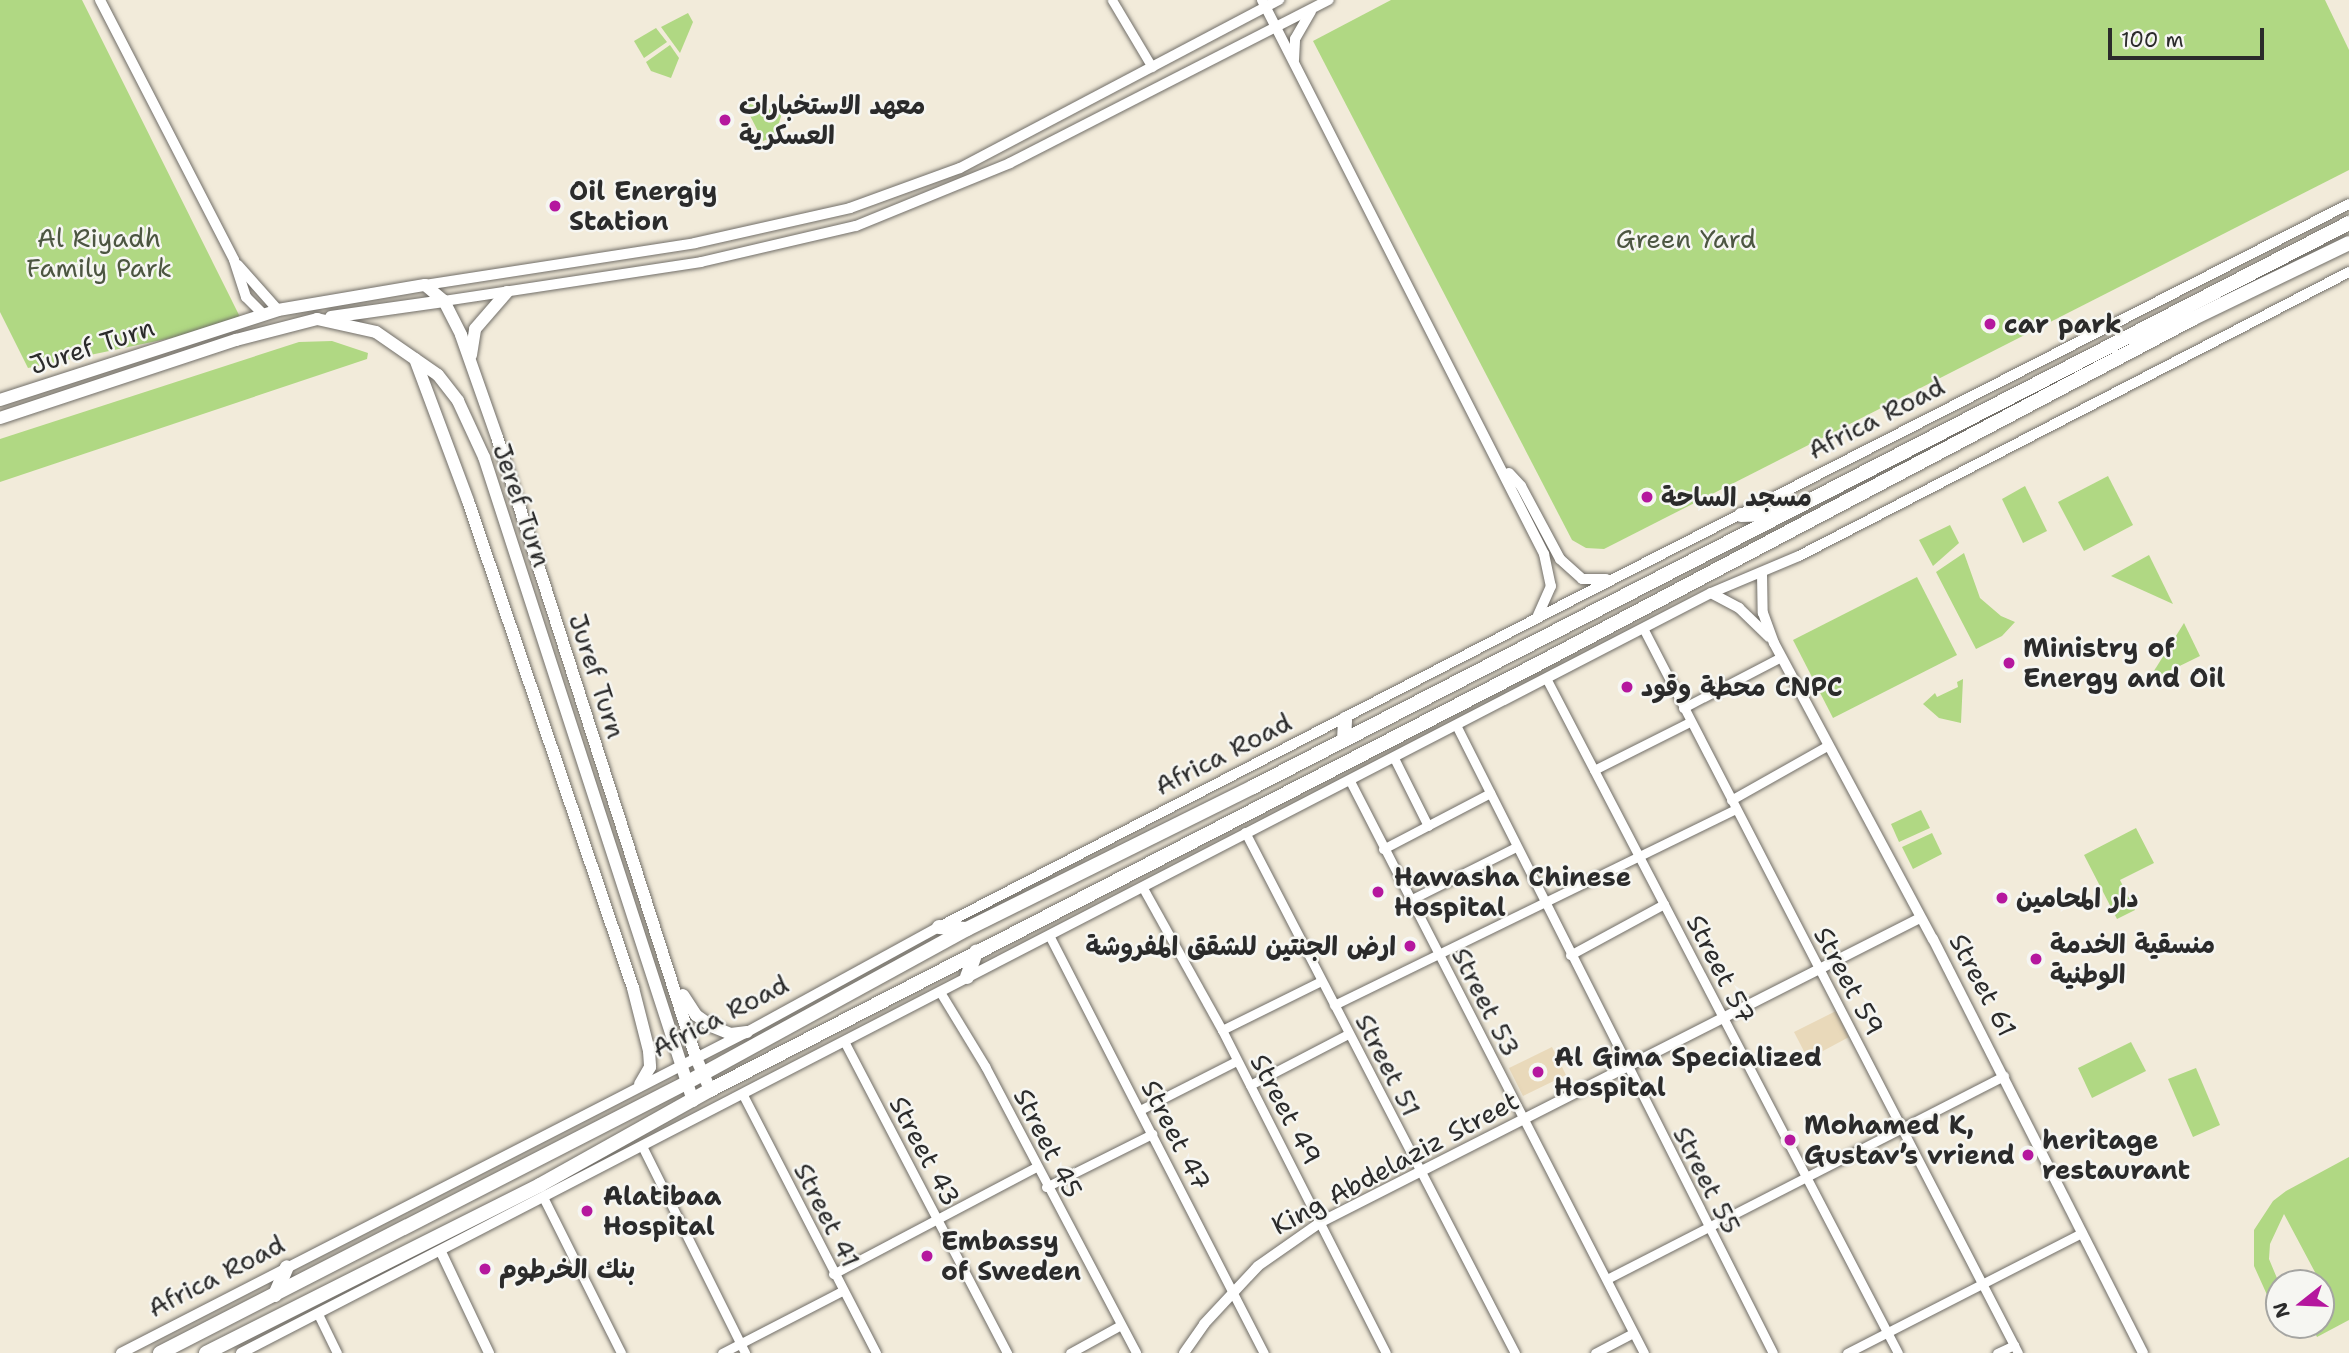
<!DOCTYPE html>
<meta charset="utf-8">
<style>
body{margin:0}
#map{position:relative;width:2349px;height:1353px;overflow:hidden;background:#f2ebda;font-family:"Shantell Sans","Playpen Sans Arabic",sans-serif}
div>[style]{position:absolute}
.built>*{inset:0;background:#e9d9ba}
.green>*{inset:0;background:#b0d883}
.roads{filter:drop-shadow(0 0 2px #716e68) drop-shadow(0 0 2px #716e68)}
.minor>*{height:9px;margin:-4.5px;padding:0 4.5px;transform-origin:4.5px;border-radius:4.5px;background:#fff}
.tertiary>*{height:10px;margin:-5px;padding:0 5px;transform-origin:5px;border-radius:5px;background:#fff}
.secondary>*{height:12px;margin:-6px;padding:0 6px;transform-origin:6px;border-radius:6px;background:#fff}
.trunk>*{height:14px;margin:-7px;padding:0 7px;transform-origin:7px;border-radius:7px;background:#fff}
.dots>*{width:19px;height:19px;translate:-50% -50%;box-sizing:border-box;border:4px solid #f6f6f2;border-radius:50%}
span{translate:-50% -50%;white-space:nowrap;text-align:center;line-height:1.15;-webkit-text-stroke:5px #f6f6f2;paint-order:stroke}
.poi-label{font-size:26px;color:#2b2b2b;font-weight:700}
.left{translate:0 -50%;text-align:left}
.right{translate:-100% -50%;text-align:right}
.park-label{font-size:26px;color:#4c5641}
.street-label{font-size:26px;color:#2b2b2b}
.north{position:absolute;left:2265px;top:1269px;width:70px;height:70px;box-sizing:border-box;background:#f6f6f2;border:2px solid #a5a5a2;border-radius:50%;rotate:252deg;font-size:19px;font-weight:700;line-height:28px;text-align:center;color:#2b2b2b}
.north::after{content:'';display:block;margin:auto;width:24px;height:32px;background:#b5179e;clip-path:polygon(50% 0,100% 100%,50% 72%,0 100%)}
.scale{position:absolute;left:2108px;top:28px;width:156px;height:32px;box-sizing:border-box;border:4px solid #2b2b2b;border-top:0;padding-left:9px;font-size:21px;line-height:24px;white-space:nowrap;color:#2b2b2b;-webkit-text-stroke:5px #f6f6f2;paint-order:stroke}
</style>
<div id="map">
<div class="built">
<i style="clip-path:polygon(1836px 1011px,1849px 1037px,1808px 1059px,1794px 1032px)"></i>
<i style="clip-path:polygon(1552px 1047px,1566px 1075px,1523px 1096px,1509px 1068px)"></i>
</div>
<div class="green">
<i style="clip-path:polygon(0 0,82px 0,243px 323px,28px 368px,0 312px)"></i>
<i style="clip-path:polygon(1391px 0,2325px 0,2349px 50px,2349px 170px,1604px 549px,1586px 548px,1572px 540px,1313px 41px)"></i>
<i style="clip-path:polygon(688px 13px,693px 22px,680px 53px,661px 27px)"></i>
<i style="clip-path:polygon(656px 28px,667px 42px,644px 58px,634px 41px)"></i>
<i style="clip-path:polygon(670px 45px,679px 58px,671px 78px,651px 71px,646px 62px)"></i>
<i style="clip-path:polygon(743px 102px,782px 113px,775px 136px,763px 141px)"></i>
<i style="clip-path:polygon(332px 341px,368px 353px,367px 359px,0 482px,0 439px,299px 342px)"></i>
<i style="clip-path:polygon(2108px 476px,2133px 525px,2084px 551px,2058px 502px)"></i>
<i style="clip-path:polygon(2025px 486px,2047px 531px,2023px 543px,2002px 499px)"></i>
<i style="clip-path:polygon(1950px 525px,1959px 543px,1933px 566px,1919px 540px)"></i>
<i style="clip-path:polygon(1964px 553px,1980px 598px,2001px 616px,2015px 622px,2002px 636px,1976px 649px,1936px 572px)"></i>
<i style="clip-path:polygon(2149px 555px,2173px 604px,2111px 576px)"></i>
<i style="clip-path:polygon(1917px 577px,1957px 655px,1833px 718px,1793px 640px)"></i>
<i style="clip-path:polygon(2184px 623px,2200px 656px,2147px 682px)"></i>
<i style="clip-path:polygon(1963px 679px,1961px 723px,1939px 718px,1923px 704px,1935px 693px,1937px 697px,1958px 687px,1957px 682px)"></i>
<i style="clip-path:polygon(1921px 810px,1930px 828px,1899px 842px,1891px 824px)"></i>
<i style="clip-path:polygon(2136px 828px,2154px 863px,2120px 880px,2135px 910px,2117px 919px,2084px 855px)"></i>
<i style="clip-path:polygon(1932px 833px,1942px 854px,1913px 869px,1902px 847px)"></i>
<i style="clip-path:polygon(2131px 1042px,2146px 1071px,2092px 1098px,2078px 1068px)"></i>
<i style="clip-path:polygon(2196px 1068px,2220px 1125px,2193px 1137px,2168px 1079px)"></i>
<i style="clip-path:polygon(2349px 1157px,2349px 1320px,2317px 1337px,2311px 1325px,2321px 1325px,2321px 1306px,2333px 1306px,2284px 1214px,2270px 1244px,2269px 1259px,2279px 1283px,2279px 1306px,2268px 1297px,2254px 1266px,2254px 1230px,2273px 1201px,2286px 1191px)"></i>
</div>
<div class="roads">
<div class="minor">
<i style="left:1112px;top:0;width:78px;rotate:59.2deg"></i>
<i style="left:1643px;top:628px;width:816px;rotate:62.65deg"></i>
<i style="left:1546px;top:678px;width:761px;rotate:62.46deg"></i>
<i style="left:1683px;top:708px;width:110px;rotate:-27.5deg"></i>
<i style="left:1456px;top:725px;width:703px;rotate:63.22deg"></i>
<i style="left:1394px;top:758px;width:76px;rotate:63.4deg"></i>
<i style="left:1594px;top:770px;width:107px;rotate:-26.6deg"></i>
<i style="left:1350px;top:781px;width:643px;rotate:62.8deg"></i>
<i style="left:1731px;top:800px;width:110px;rotate:-29.4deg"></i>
<i style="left:1245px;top:832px;width:587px;rotate:62.61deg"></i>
<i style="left:1383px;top:849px;width:121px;rotate:-27.6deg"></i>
<i style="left:1143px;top:888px;width:162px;rotate:60.9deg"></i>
<i style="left:1222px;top:1030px;width:362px;rotate:63.1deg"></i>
<i style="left:1410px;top:900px;width:119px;rotate:-26.6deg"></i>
<i style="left:1050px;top:937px;width:468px;rotate:62.8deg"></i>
<i style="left:1570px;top:955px;width:107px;rotate:-28.5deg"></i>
<i style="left:940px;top:992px;width:87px;rotate:58.7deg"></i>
<i style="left:985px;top:1066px;width:324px;rotate:62.2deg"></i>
<i style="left:1334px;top:1005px;width:447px;rotate:-26deg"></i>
<i style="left:1222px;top:1030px;width:110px;rotate:-26.3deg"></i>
<i style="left:845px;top:1043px;width:350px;rotate:62.4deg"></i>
<i style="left:1250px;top:1085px;width:110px;rotate:-27.5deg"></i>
<i style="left:743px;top:1095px;width:290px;rotate:62.7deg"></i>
<i style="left:1140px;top:1110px;width:108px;rotate:-27deg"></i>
<i style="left:643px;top:1148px;width:229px;rotate:63.5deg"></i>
<i style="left:1046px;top:1187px;width:119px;rotate:-26.6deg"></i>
<i style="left:544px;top:1199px;width:172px;rotate:63.4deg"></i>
<i style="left:833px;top:1274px;width:229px;rotate:-27.8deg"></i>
<i style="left:1607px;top:1279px;width:446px;rotate:-27.1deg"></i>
<i style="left:318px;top:1314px;width:43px;rotate:64deg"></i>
<i style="left:722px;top:1353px;width:135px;rotate:-27.3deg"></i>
<i style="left:1070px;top:1353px;width:58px;rotate:-28.8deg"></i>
<i style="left:1595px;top:1353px;width:43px;rotate:-27.8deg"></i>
<i style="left:1847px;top:1353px;width:264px;rotate:-27.1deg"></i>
<i style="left:1997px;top:1353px;width:19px;rotate:-25deg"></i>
</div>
<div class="tertiary">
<i style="left:100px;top:0;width:292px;rotate:62.7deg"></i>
<i style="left:234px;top:260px;width:39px;rotate:72deg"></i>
<i style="left:246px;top:297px;width:24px;rotate:45deg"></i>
<i style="left:1262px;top:0;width:622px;rotate:63.02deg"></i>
<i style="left:1544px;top:554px;width:33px;rotate:78deg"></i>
<i style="left:1551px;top:586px;width:35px;rotate:114deg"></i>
<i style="left:1294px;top:60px;width:21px;rotate:-87deg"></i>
<i style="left:1295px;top:39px;width:32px;rotate:-60deg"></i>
<i style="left:238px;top:265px;width:60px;rotate:48.4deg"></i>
<i style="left:425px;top:285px;width:273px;rotate:-8.8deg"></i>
<i style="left:695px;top:243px;width:159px;rotate:-12.7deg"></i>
<i style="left:850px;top:208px;width:117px;rotate:-20deg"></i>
<i style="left:960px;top:168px;width:361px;rotate:-27.8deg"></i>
<i style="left:444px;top:301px;width:260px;rotate:-8.6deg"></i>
<i style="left:701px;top:262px;width:159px;rotate:-13.1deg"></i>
<i style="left:856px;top:226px;width:166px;rotate:-22.2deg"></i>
<i style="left:1010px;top:163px;width:358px;rotate:-27.1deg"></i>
<i style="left:1509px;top:473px;width:18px;rotate:47deg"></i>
<i style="left:1521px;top:486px;width:83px;rotate:61.9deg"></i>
<i style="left:1560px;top:559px;width:30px;rotate:42deg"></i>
<i style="left:1582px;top:579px;width:24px"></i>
<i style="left:1762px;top:574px;width:39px;rotate:89deg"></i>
<i style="left:1763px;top:613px;width:32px;rotate:70deg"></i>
<i style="left:1774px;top:643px;width:336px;rotate:61.8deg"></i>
<i style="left:1933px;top:939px;width:464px;rotate:63.1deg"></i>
<i style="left:1711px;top:593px;width:32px;rotate:28deg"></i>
<i style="left:1739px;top:608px;width:42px;rotate:44deg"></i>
<i style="left:441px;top:1252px;width:112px;rotate:64.6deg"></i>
<i style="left:121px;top:1353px;width:704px;rotate:-27.15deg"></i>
<i style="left:747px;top:1032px;width:219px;rotate:-28.7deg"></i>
<i style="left:939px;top:927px;width:719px;rotate:-27.31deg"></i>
<i style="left:1578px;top:597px;width:865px;rotate:-27.01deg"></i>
<i style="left:241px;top:1353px;width:1655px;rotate:-27.34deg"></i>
<i style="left:1711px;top:593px;width:95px;rotate:-22.8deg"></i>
<i style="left:1799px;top:556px;width:619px;rotate:-27.31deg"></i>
<i style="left:1184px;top:1353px;width:35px;rotate:-55deg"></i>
<i style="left:1204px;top:1324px;width:79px;rotate:-47deg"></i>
<i style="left:1258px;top:1266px;width:77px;rotate:-34.9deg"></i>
<i style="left:1321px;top:1222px;width:672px;rotate:-26.91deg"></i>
</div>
<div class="secondary">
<i style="left:331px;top:317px;width:114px;rotate:-8.1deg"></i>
<i style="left:471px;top:355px;width:26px;rotate:-81deg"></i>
<i style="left:475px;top:329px;width:49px;rotate:-49.1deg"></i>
<i style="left:415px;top:359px;width:152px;rotate:69.5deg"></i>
<i style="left:468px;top:501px;width:514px;rotate:71.28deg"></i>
<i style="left:633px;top:988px;width:65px;rotate:75.7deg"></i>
<i style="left:649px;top:1051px;width:16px;rotate:86deg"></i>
<i style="left:650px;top:1067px;width:20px;rotate:120deg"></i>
<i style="left:0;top:400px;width:292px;rotate:-17.9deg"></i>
<i style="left:278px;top:310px;width:149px;rotate:-9.7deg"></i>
<i style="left:425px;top:285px;width:25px;rotate:40deg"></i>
<i style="left:444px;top:301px;width:38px;rotate:63deg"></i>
<i style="left:461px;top:335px;width:108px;rotate:70.6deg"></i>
<i style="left:497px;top:437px;width:652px;rotate:72.23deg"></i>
<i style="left:696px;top:1058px;width:35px;rotate:66deg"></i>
<i style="left:0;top:418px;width:249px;rotate:-18.3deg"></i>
<i style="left:236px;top:340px;width:84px;rotate:-14.5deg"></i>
<i style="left:317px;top:319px;width:60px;rotate:12.4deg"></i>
<i style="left:376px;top:332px;width:75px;rotate:34.7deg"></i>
<i style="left:438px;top:375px;width:33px;rotate:52deg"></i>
<i style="left:458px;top:401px;width:62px;rotate:65.1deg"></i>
<i style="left:484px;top:457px;width:677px;rotate:72.02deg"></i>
<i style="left:683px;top:995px;width:24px;rotate:57deg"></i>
<i style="left:696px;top:1015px;width:19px;rotate:36deg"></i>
<i style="left:711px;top:1026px;width:22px;rotate:22deg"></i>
<i style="left:731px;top:1034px;width:16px;rotate:-7deg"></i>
</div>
<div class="trunk">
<i style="left:1741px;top:515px;width:38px;rotate:-2deg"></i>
<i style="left:1344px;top:740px;width:21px;rotate:-87deg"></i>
<i style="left:939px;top:927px;width:27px;rotate:4deg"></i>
<i style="left:967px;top:977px;width:27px;rotate:-70deg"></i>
<i style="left:275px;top:1295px;width:30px;rotate:-67deg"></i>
<i style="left:160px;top:1353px;width:591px;rotate:-27.17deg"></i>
<i style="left:686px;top:1083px;width:320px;rotate:-28.7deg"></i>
<i style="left:967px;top:929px;width:319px;rotate:-26.4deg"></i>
<i style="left:1253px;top:787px;width:1233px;rotate:-27.23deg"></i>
<i style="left:206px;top:1353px;width:374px;rotate:-26.7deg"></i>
<i style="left:540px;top:1185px;width:195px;rotate:-29.2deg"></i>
<i style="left:710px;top:1090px;width:929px;rotate:-27.23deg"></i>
<i style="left:1536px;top:665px;width:744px;rotate:-27.81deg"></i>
<i style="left:2194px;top:318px;width:172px;rotate:-25.8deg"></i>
</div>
</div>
<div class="dots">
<i style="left:725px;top:120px;background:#b5179e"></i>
<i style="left:555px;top:206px;background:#b5179e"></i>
<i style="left:1990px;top:324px;background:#b5179e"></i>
<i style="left:1647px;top:497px;background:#b5179e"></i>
<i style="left:2009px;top:663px;background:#b5179e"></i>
<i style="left:1627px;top:687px;background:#b5179e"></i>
<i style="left:1378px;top:892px;background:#b5179e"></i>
<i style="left:2002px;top:898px;background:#b5179e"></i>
<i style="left:1410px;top:946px;background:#b5179e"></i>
<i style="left:2036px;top:959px;background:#b5179e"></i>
<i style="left:1538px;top:1072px;background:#b5179e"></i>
<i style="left:1790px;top:1140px;background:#b5179e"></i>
<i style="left:2028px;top:1155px;background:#b5179e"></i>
<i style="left:587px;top:1211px;background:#b5179e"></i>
<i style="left:927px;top:1256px;background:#b5179e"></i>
<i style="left:485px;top:1269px;background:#b5179e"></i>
</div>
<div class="poi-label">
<span class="left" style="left:739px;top:120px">معهد الاستخبارات<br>العسكرية</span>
<span class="left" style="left:569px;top:206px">Oil Energiy<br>Station</span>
<span class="left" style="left:2004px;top:324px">car park</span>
<span class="left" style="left:1661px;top:497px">مسجد الساحة</span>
<span class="left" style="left:2023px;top:663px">Ministry of<br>Energy and Oil</span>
<span class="left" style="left:1641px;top:687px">محطة وقود CNPC</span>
<span class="left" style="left:1394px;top:892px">Hawasha Chinese<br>Hospital</span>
<span class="left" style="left:2016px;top:898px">دار المحامين</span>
<span class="left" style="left:2050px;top:959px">منسقية الخدمة<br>الوطنية</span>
<span class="right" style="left:1396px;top:946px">ارض الجنتين للشقق المفروشة</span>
<span class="left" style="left:1554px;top:1072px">Al Gima Specialized<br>Hospital</span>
<span class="left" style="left:1804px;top:1140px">Mohamed K,<br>Gustav’s vriend</span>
<span class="left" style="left:2042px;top:1155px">heritage<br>restaurant</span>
<span class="left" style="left:603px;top:1211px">Alatibaa<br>Hospital</span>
<span class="left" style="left:941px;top:1256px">Embassy<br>of Sweden</span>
<span class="left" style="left:499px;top:1269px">بنك الخرطوم</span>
</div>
<div class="park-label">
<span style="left:99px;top:253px">Al Riyadh<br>Family Park</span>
<span style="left:1686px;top:239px">Green Yard</span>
</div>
<div class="street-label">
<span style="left:92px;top:346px;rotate:-18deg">Juref Turn</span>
<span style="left:1876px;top:418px;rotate:-27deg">Africa Road</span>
<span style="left:522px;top:505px;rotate:71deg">Jeref Turn</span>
<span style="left:597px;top:676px;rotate:72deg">Juref Turn</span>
<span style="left:1223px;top:754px;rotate:-27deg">Africa Road</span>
<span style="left:1721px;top:969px;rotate:63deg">Street 57</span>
<span style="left:1849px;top:981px;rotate:62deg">Street 59</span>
<span style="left:1983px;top:985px;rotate:62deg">Street 61</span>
<span style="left:1486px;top:1002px;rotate:63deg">Street 53</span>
<span style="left:720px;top:1016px;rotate:-27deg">Africa Road</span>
<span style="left:1388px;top:1065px;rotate:63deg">Street 51</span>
<span style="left:1286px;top:1109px;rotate:62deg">Street 49</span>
<span style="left:1176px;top:1135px;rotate:63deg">Street 47</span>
<span style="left:1048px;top:1143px;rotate:63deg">Street 45</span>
<span style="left:925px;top:1151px;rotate:62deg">Street 43</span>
<span style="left:1395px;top:1163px;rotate:-28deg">King Abdelaziz Street</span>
<span style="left:1707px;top:1180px;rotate:63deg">Street 55</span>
<span style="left:827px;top:1215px;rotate:63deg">Street 41</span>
<span style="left:216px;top:1276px;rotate:-27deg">Africa Road</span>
</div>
<div class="north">N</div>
<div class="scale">100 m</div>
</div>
